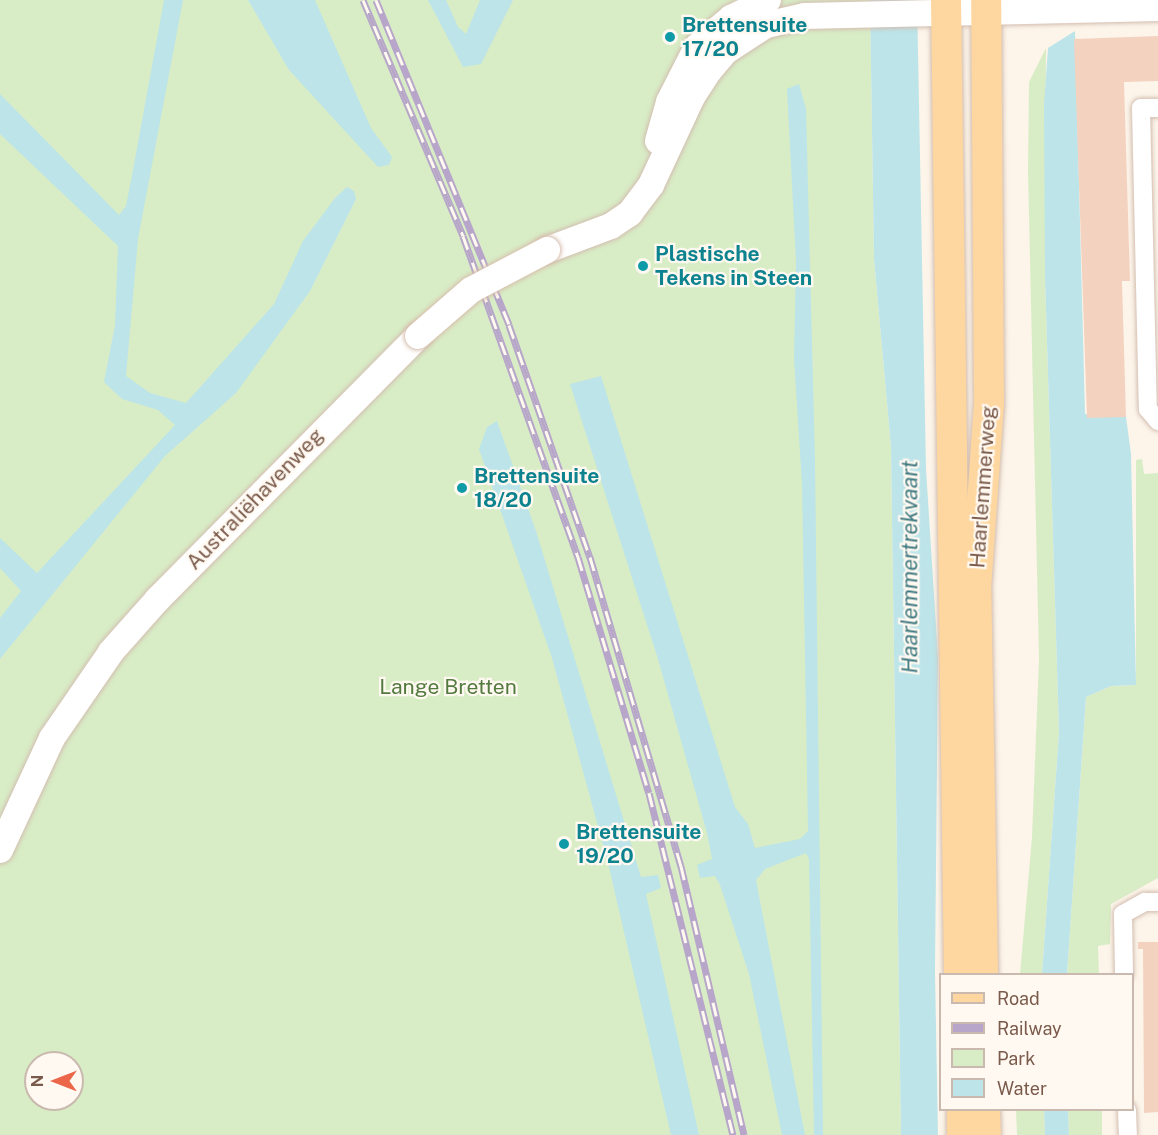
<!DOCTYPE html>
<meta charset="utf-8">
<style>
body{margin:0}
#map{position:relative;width:1158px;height:1135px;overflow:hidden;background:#fdf5ea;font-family:"Public Sans",sans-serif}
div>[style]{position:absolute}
.green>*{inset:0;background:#d8edc6}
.water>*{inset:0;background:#bce4e9}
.building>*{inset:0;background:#f4d2c0}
.roads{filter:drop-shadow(0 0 2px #d3beb1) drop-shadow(0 0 2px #d3beb1)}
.street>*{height:18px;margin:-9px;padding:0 9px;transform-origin:9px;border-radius:9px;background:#fff}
.secondary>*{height:26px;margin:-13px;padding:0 13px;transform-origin:13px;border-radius:13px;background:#fff}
.primary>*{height:30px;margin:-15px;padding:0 15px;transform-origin:15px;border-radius:15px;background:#fed7a0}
.rail>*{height:7px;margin-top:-3.5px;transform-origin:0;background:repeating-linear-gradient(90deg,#fff9f1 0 14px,#b7a6c9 0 28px);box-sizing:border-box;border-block:2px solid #b7a6c9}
.bridges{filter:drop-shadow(0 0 2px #d7bead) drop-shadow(0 0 2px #d7bead)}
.secondary-bridge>*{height:26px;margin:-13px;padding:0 13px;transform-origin:13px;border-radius:13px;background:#fff}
.dots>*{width:16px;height:16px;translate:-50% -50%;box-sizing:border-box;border:3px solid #fff9f1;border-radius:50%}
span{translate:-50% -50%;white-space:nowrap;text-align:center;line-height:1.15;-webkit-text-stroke:4.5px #fff9f1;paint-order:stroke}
.culture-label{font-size:21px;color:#0d838f;font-weight:700}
.left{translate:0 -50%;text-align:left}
.street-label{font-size:21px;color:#7a5a4b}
.park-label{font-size:21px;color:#537a3f}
.water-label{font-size:22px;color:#3d7880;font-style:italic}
.legend{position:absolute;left:939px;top:973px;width:195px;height:138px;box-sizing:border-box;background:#fff9f1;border:2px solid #cab9af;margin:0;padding:8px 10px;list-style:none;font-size:18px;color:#7a5a4b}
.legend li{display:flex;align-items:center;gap:12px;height:30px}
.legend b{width:30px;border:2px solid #cab9af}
.north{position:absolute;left:24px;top:1051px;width:60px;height:60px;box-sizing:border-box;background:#fff9f1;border:2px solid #cab9af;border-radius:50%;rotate:270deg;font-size:16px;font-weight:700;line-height:24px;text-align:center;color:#7a5a4b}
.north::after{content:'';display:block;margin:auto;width:21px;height:27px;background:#ec674a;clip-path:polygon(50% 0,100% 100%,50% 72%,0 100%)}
</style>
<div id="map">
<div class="green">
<i style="clip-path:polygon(evenodd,0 0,870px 0,874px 259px,891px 447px,901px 1135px,0 1135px,0 0,36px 1063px,72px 1063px,72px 1099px,36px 1099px,36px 1063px)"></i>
<i style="clip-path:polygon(1046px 48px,1045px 277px,1059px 732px,1042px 974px,1020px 974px,1032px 837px,1039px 659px,1028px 172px,1029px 82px)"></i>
<i style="clip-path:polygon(1142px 459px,1144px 474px,1158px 473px,1158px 878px,1111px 904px,1110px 944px,1098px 946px,1099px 974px,1067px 974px,1086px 697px,1111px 686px,1136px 685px,1136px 460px)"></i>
<i style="clip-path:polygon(1016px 1110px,1044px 1110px,1045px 1135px,1017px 1135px)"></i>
<i style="clip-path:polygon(1068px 1110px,1102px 1110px,1102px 1135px,1069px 1135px)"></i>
</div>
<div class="water">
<i style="clip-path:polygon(164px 0,183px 0,138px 239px,126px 376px,150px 393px,186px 403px,274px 304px,303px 241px,335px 198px,347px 187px,354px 191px,356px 199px,310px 291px,236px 393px,165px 456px,0 659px,0 618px,21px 591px,0 568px,0 538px,37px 573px,175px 425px,158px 410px,122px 399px,104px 382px,115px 325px,118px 246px,0 134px,0 94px,119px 215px,126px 206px,133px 170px)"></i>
<i style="clip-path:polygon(248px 0,315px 0,371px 128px,392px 157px,389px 165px,378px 167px,289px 70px)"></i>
<i style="clip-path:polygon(428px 0,446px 0,458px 27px,466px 34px,480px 0,513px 0,481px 64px,463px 67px)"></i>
<i style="clip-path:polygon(870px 0,917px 0,926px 469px,938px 657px,935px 973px,938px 1135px,901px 1135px,891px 447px,874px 259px)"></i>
<i style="clip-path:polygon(1075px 31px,1085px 414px,1126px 417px,1131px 454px,1136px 685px,1111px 686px,1086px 697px,1067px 974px,1042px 974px,1059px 732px,1045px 277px,1044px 105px,1048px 48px)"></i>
<i style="clip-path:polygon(799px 84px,806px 109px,815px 460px,823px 1135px,814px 1135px,809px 859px,806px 853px,765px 869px,756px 880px,805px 1135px,782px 1135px,749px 974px,720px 885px,715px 876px,700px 878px,697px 865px,712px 859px,707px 833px,658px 659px,570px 384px,601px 376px,735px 807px,748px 824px,755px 848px,800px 839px,808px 831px,802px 485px,794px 358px,796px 262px,787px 89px)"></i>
<i style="clip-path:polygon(497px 421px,536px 531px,641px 877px,658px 875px,661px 888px,646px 894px,699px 1135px,671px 1135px,608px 863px,552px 658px,479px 449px,487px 427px)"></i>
<i style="clip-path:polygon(1044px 1110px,1068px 1110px,1069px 1135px,1045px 1135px)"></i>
</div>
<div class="building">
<i style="clip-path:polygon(1158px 36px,1158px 81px,1124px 82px,1130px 281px,1122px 281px,1126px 417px,1087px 418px,1074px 39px)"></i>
<i style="clip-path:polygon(1138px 942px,1158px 942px,1158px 1112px,1144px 1113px,1143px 949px,1138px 949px)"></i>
</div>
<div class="roads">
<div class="street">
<i style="left:1158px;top:108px;width:17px;rotate:180deg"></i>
<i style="left:1141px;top:108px;width:301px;rotate:88.7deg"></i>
<i style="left:1148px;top:409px;width:16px;rotate:50deg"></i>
<i style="left:1124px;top:974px;width:60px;rotate:-91deg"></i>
<i style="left:1123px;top:914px;width:25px;rotate:-29deg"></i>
<i style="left:1145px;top:902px;width:13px"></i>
<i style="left:1127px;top:1110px;width:25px;rotate:88deg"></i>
</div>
<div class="secondary">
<i style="left:658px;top:141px;width:41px;rotate:-74.2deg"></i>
<i style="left:669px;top:102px;width:62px;rotate:-63deg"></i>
<i style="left:697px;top:47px;width:45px;rotate:-40.5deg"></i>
<i style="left:731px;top:18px;width:41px;rotate:-25.9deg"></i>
<i style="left:547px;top:250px;width:68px;rotate:-20.6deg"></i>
<i style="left:611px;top:226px;width:23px;rotate:-34deg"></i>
<i style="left:630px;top:213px;width:35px;rotate:-53deg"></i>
<i style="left:651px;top:185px;width:97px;rotate:-65deg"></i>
<i style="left:692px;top:97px;width:31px;rotate:-57deg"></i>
<i style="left:709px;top:71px;width:26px;rotate:-50deg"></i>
<i style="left:726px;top:51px;width:48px;rotate:-33deg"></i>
<i style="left:766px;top:25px;width:40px;rotate:-13deg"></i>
<i style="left:805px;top:16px;width:353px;rotate:-1.3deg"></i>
<i style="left:0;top:850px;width:123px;rotate:-65.1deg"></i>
<i style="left:52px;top:738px;width:104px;rotate:-55.5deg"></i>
<i style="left:111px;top:652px;width:71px;rotate:-48.4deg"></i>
<i style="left:158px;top:599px;width:370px;rotate:-45.3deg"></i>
</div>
<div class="primary">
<i style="left:946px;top:0;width:974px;rotate:89.24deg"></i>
<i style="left:983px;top:974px;width:385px;rotate:-91deg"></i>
<i style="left:976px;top:589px;width:185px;rotate:-86deg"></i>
<i style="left:989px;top:404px;width:404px;rotate:-90.4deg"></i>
<i style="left:962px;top:1110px;width:25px;rotate:90deg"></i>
<i style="left:985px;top:1110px;width:25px;rotate:88deg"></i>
</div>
</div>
<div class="rail">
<i style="left:363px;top:0;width:256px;rotate:67deg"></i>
<i style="left:463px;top:236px;width:341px;rotate:70.3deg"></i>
<i style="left:578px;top:557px;width:246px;rotate:73.3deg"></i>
<i style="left:649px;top:793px;width:352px;rotate:76.2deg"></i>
<i style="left:376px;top:0;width:351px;rotate:67.7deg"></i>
<i style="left:509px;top:325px;width:246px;rotate:70.8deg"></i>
<i style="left:590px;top:557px;width:322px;rotate:73.6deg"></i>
<i style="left:681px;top:866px;width:276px;rotate:76.8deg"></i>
</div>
<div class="bridges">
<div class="secondary-bridge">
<i style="left:418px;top:336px;width:70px;rotate:-41deg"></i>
<i style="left:471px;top:290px;width:86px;rotate:-27.8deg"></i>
</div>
</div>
<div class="dots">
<i style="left:670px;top:37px;background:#0f9aa8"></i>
<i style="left:643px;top:266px;background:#0f9aa8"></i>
<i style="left:462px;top:488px;background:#0f9aa8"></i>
<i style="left:564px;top:844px;background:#0f9aa8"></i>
</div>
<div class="culture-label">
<span class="left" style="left:682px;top:37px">Brettensuite<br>17/20</span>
<span class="left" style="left:655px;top:266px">Plastische<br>Tekens in Steen</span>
<span class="left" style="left:474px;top:488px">Brettensuite<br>18/20</span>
<span class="left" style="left:576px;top:844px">Brettensuite<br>19/20</span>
</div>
<div class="street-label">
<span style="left:983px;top:487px;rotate:-86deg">Haarlemmerweg</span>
<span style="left:255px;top:499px;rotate:-46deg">Australiëhavenweg</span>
</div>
<div class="park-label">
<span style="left:448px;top:687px">Lange Bretten</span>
</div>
<div class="water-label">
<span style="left:910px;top:567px;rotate:-90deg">Haarlemmertrekvaart</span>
</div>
<ul class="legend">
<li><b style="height:8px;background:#fed7a0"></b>Road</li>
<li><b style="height:8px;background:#b7a6c9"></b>Railway</li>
<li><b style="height:16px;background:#d8edc6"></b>Park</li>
<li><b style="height:16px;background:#bce4e9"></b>Water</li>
</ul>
<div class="north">N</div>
</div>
